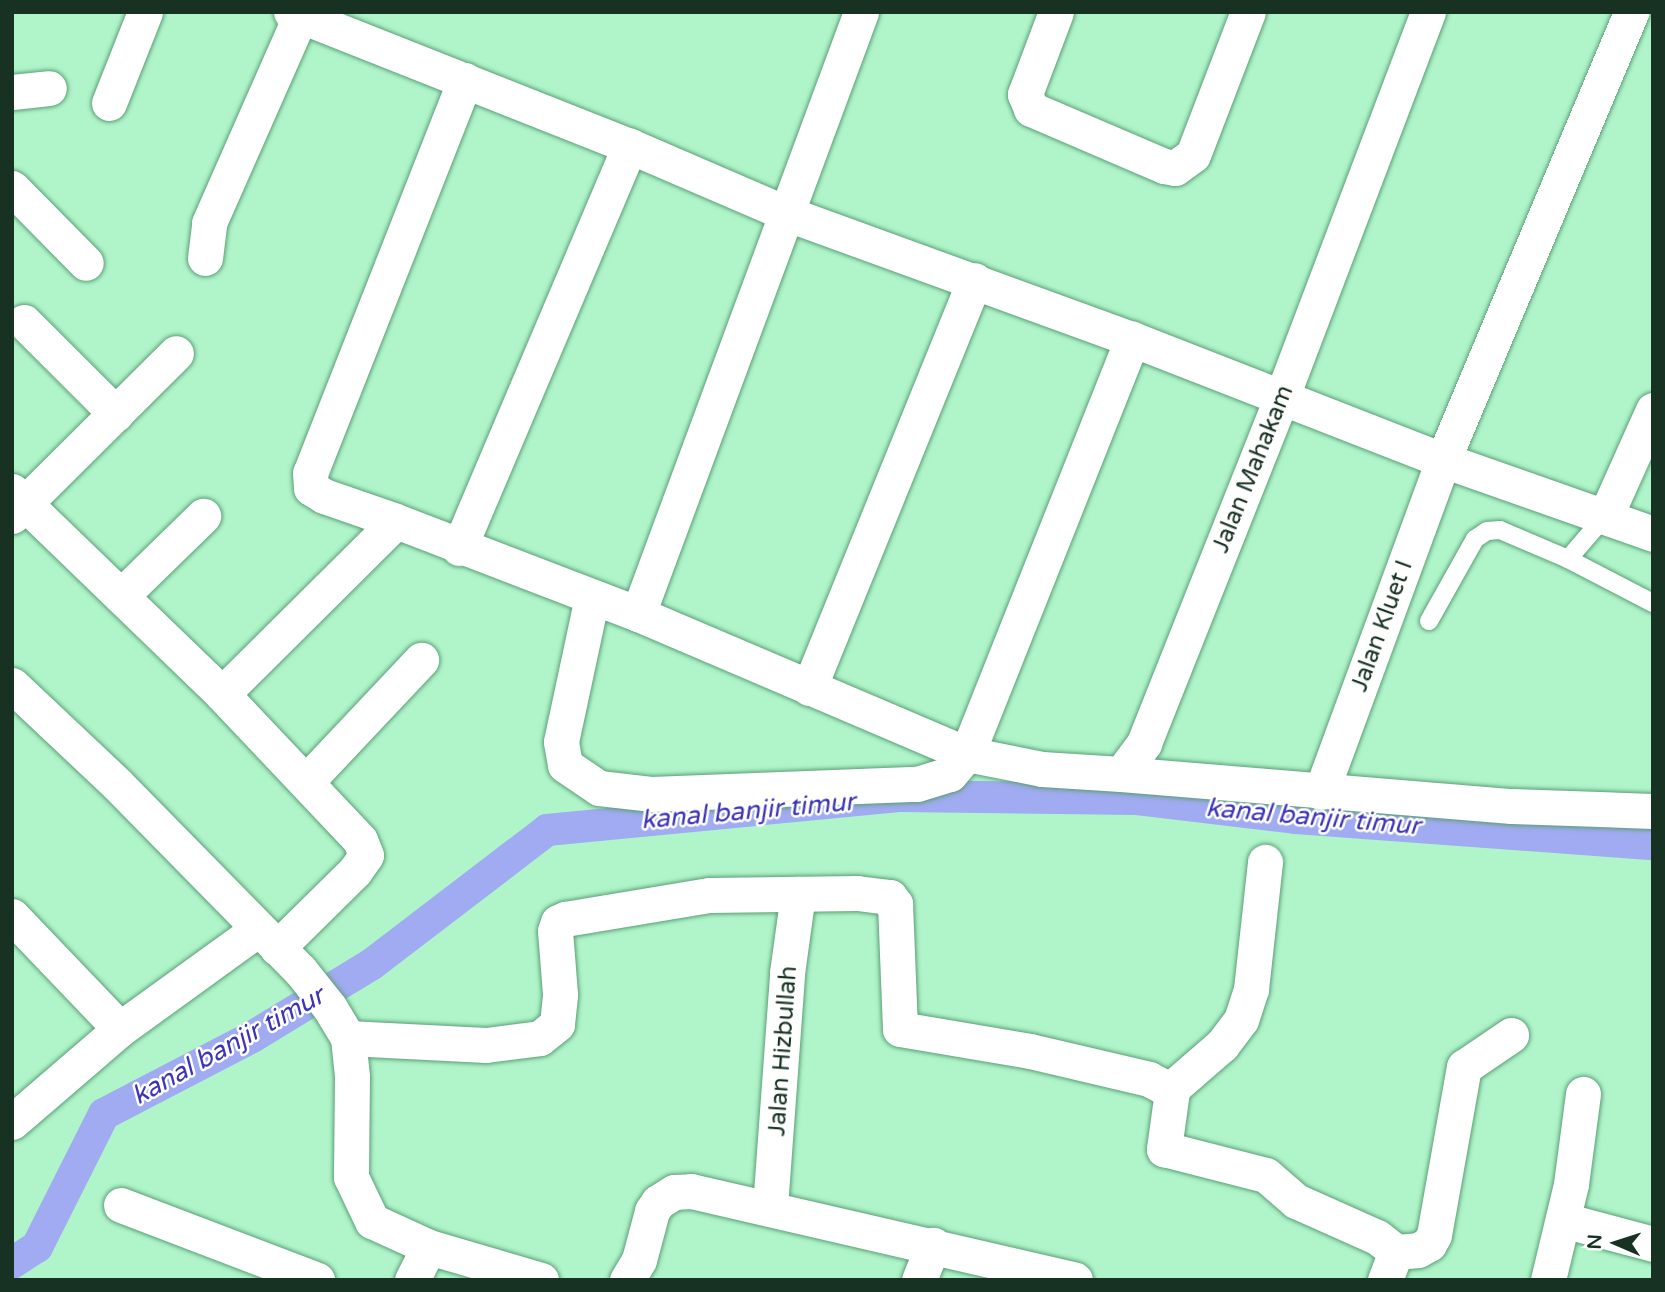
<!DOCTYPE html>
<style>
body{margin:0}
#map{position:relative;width:1665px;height:1292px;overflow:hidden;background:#b0f5ca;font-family:"Varela Round",sans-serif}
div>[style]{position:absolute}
.canal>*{height:32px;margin:-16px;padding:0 16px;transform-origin:16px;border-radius:16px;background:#a0abf1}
.roads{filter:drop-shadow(0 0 2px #5c9f77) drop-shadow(0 0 2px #5c9f77)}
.lane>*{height:18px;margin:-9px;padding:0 9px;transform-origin:9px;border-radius:9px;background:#fff}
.street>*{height:35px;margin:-17.5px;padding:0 17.5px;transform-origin:17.5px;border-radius:17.5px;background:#fff}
span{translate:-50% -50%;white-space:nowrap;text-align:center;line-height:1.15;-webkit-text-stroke:5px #fff;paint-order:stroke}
.street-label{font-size:24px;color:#173222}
.water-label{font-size:26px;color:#3c33b8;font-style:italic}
.frame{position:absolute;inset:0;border:14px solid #173222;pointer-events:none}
.north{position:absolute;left:1581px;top:1208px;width:70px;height:70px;-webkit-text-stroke:5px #fff;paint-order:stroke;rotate:273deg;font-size:19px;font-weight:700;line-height:28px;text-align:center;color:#173222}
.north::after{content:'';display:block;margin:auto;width:24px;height:32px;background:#173222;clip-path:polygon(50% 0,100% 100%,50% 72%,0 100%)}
</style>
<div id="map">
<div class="canal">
<i style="left:12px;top:1263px;width:30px;rotate:-33deg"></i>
<i style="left:37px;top:1247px;width:149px;rotate:-63.3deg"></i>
<i style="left:104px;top:1114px;width:167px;rotate:-27.5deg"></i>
<i style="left:252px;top:1037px;width:140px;rotate:-31.3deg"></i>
<i style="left:372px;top:964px;width:220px;rotate:-37.4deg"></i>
<i style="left:547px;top:830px;width:356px;rotate:-5.5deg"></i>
<i style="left:901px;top:796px;width:236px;rotate:0.7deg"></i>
<i style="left:1137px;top:799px;width:160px;rotate:6.8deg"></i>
<i style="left:1296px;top:818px;width:358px;rotate:4.2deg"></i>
</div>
<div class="roads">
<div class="lane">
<i style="left:1568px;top:559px;width:58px;rotate:-49.2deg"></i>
<i style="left:1429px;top:621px;width:94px;rotate:-60.7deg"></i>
<i style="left:1475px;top:539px;width:14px;rotate:-34deg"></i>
<i style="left:1487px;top:531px;width:13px;rotate:-4deg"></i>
<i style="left:1500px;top:530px;width:74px;rotate:23.1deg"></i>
<i style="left:1568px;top:559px;width:96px;rotate:27.4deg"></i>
</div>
<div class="street">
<i style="left:291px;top:12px;width:365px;rotate:21.6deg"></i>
<i style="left:630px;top:146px;width:172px;rotate:23.3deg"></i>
<i style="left:788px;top:214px;width:366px;rotate:20deg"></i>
<i style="left:1132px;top:339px;width:334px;rotate:21.3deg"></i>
<i style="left:1443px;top:460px;width:223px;rotate:19.4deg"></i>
<i style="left:1056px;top:12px;width:88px;rotate:110.7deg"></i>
<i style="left:1025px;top:94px;width:16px;rotate:68deg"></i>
<i style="left:1031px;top:109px;width:145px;rotate:23.2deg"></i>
<i style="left:1164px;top:166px;width:11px;rotate:10deg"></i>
<i style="left:1175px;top:168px;width:22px;rotate:-36deg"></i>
<i style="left:1193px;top:155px;width:153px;rotate:-69deg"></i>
<i style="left:465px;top:80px;width:422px;rotate:111.5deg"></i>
<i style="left:310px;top:473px;width:15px;rotate:86deg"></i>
<i style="left:311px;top:488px;width:15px;rotate:32deg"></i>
<i style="left:324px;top:496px;width:76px;rotate:19.1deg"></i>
<i style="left:396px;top:521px;width:259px;rotate:21deg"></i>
<i style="left:638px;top:614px;width:358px;rotate:23.1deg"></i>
<i style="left:967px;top:754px;width:447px;rotate:-68.3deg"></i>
<i style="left:12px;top:92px;width:37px;rotate:-6deg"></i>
<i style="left:109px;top:103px;width:98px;rotate:-68.4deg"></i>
<i style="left:12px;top:188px;width:105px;rotate:45.4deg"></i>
<i style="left:205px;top:258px;width:35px;rotate:-83deg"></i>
<i style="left:209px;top:223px;width:231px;rotate:-66.2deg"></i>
<i style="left:24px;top:322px;width:130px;rotate:45deg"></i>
<i style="left:12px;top:491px;width:292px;rotate:44deg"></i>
<i style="left:1606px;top:515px;width:115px;rotate:-65.9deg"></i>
<i style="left:12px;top:516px;width:231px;rotate:-44.8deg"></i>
<i style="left:459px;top:548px;width:437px;rotate:-67deg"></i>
<i style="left:121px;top:596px;width:115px;rotate:-44.3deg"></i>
<i style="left:592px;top:597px;width:148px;rotate:102.1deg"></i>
<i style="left:561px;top:742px;width:23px;rotate:80deg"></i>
<i style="left:565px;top:765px;width:41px;rotate:34.1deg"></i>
<i style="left:599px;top:788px;width:52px;rotate:6.6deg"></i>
<i style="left:651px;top:794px;width:266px;rotate:-2.2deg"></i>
<i style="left:917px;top:784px;width:34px;rotate:-17deg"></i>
<i style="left:950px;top:774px;width:26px;rotate:-50deg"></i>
<i style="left:967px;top:754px;width:76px;rotate:11.3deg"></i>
<i style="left:1042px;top:769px;width:79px;rotate:3.6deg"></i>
<i style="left:1121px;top:774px;width:39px;rotate:-53deg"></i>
<i style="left:1144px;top:743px;width:370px;rotate:-68.3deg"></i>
<i style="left:1281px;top:399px;width:414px;rotate:-69.2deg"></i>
<i style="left:638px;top:614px;width:642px;rotate:-69.67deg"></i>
<i style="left:12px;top:685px;width:144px;rotate:43.3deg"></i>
<i style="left:117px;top:784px;width:261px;rotate:45.5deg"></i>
<i style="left:300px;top:970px;width:48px;rotate:51.7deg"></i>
<i style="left:330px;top:1008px;width:35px;rotate:59deg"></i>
<i style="left:348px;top:1038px;width:39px;rotate:84deg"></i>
<i style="left:352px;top:1077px;width:100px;rotate:90.6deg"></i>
<i style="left:351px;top:1177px;width:49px;rotate:64.5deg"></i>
<i style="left:372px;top:1221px;width:63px;rotate:24.5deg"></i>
<i style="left:429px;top:1247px;width:117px;rotate:16.4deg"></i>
<i style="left:809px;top:688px;width:440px;rotate:-67.9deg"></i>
<i style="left:1121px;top:774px;width:392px;rotate:4.7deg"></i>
<i style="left:1512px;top:806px;width:141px;rotate:2deg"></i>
<i style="left:306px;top:782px;width:168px;rotate:-46.7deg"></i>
<i style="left:1321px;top:792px;width:354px;rotate:-69.8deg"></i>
<i style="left:1443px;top:460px;width:486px;rotate:-67.2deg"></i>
<i style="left:12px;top:916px;width:156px;rotate:46.3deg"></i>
<i style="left:277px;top:948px;width:110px;rotate:-44.6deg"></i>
<i style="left:355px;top:871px;width:19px;rotate:-55deg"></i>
<i style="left:366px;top:855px;width:16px;rotate:-112deg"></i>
<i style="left:360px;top:840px;width:201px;rotate:-133.4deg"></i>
<i style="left:222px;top:694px;width:245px;rotate:-44.8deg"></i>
<i style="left:348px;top:1038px;width:138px;rotate:2.9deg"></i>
<i style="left:486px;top:1045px;width:54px;rotate:-7.4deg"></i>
<i style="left:540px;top:1038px;width:22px;rotate:-39deg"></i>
<i style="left:557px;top:1024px;width:30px;rotate:-84deg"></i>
<i style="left:560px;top:994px;width:63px;rotate:-94.5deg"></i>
<i style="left:555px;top:931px;width:9px;rotate:-72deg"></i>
<i style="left:558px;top:922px;width:8px;rotate:-23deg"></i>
<i style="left:565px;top:919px;width:146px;rotate:-9.5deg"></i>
<i style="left:709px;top:895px;width:148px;rotate:-0.8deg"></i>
<i style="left:857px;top:893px;width:33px;rotate:7deg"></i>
<i style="left:890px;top:897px;width:9px;rotate:54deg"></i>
<i style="left:895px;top:904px;width:125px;rotate:87.7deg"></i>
<i style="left:900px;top:1029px;width:132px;rotate:9.6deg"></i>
<i style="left:1030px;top:1051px;width:122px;rotate:13.2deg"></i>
<i style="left:1149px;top:1079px;width:26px;rotate:28deg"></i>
<i style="left:1172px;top:1091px;width:59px;rotate:97.9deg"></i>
<i style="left:1164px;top:1149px;width:105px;rotate:14.3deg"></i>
<i style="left:1266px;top:1175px;width:40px;rotate:41deg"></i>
<i style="left:1296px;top:1201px;width:89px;rotate:24deg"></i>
<i style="left:1377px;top:1237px;width:24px;rotate:38deg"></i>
<i style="left:1170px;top:1090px;width:69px;rotate:-40.9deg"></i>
<i style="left:1222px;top:1045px;width:31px;rotate:-53deg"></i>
<i style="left:1241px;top:1020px;width:33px;rotate:-72deg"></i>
<i style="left:1251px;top:989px;width:128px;rotate:-83.7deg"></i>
<i style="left:12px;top:1122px;width:143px;rotate:-40.7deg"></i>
<i style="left:120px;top:1029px;width:170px;rotate:-35.9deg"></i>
<i style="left:121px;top:1205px;width:210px;rotate:20.9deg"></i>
<i style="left:770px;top:1207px;width:235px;rotate:-85.8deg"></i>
<i style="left:787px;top:973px;width:80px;rotate:-82.1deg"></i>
<i style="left:1563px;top:1220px;width:93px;rotate:14.9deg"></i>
<i style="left:412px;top:1280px;width:37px;rotate:-63deg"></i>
<i style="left:627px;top:1280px;width:23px;rotate:-59deg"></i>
<i style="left:639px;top:1260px;width:51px;rotate:-75.1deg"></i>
<i style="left:652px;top:1211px;width:11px;rotate:-56deg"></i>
<i style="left:658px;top:1202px;width:19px;rotate:-32deg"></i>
<i style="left:674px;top:1192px;width:17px;rotate:-3deg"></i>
<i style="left:691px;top:1191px;width:394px;rotate:13deg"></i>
<i style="left:919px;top:1280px;width:38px;rotate:-68deg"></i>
<i style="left:1385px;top:1280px;width:30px;rotate:-69deg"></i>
<i style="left:1396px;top:1252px;width:22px;rotate:-5deg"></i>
<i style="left:1418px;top:1250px;width:13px;rotate:-29deg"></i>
<i style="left:1429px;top:1244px;width:10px;rotate:-61deg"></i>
<i style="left:1434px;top:1235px;width:171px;rotate:-79.9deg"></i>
<i style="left:1464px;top:1067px;width:57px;rotate:-34.2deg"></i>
<i style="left:1548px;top:1280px;width:99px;rotate:-76.5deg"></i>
<i style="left:1571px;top:1184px;width:91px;rotate:-82.4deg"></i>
</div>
</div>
<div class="street-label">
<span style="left:1253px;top:469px;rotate:-68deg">Jalan Mahakam</span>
<span style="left:1382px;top:626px;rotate:-70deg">Jalan Kluet I</span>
<span style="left:783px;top:1051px;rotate:-86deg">Jalan Hizbullah</span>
</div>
<div class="water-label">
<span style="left:748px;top:811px;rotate:-5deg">kanal banjir timur</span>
<span style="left:1313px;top:817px;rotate:5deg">kanal banjir timur</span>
<span style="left:228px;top:1046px;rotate:-29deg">kanal banjir timur</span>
</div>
<div class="frame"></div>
<div class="north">N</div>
</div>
